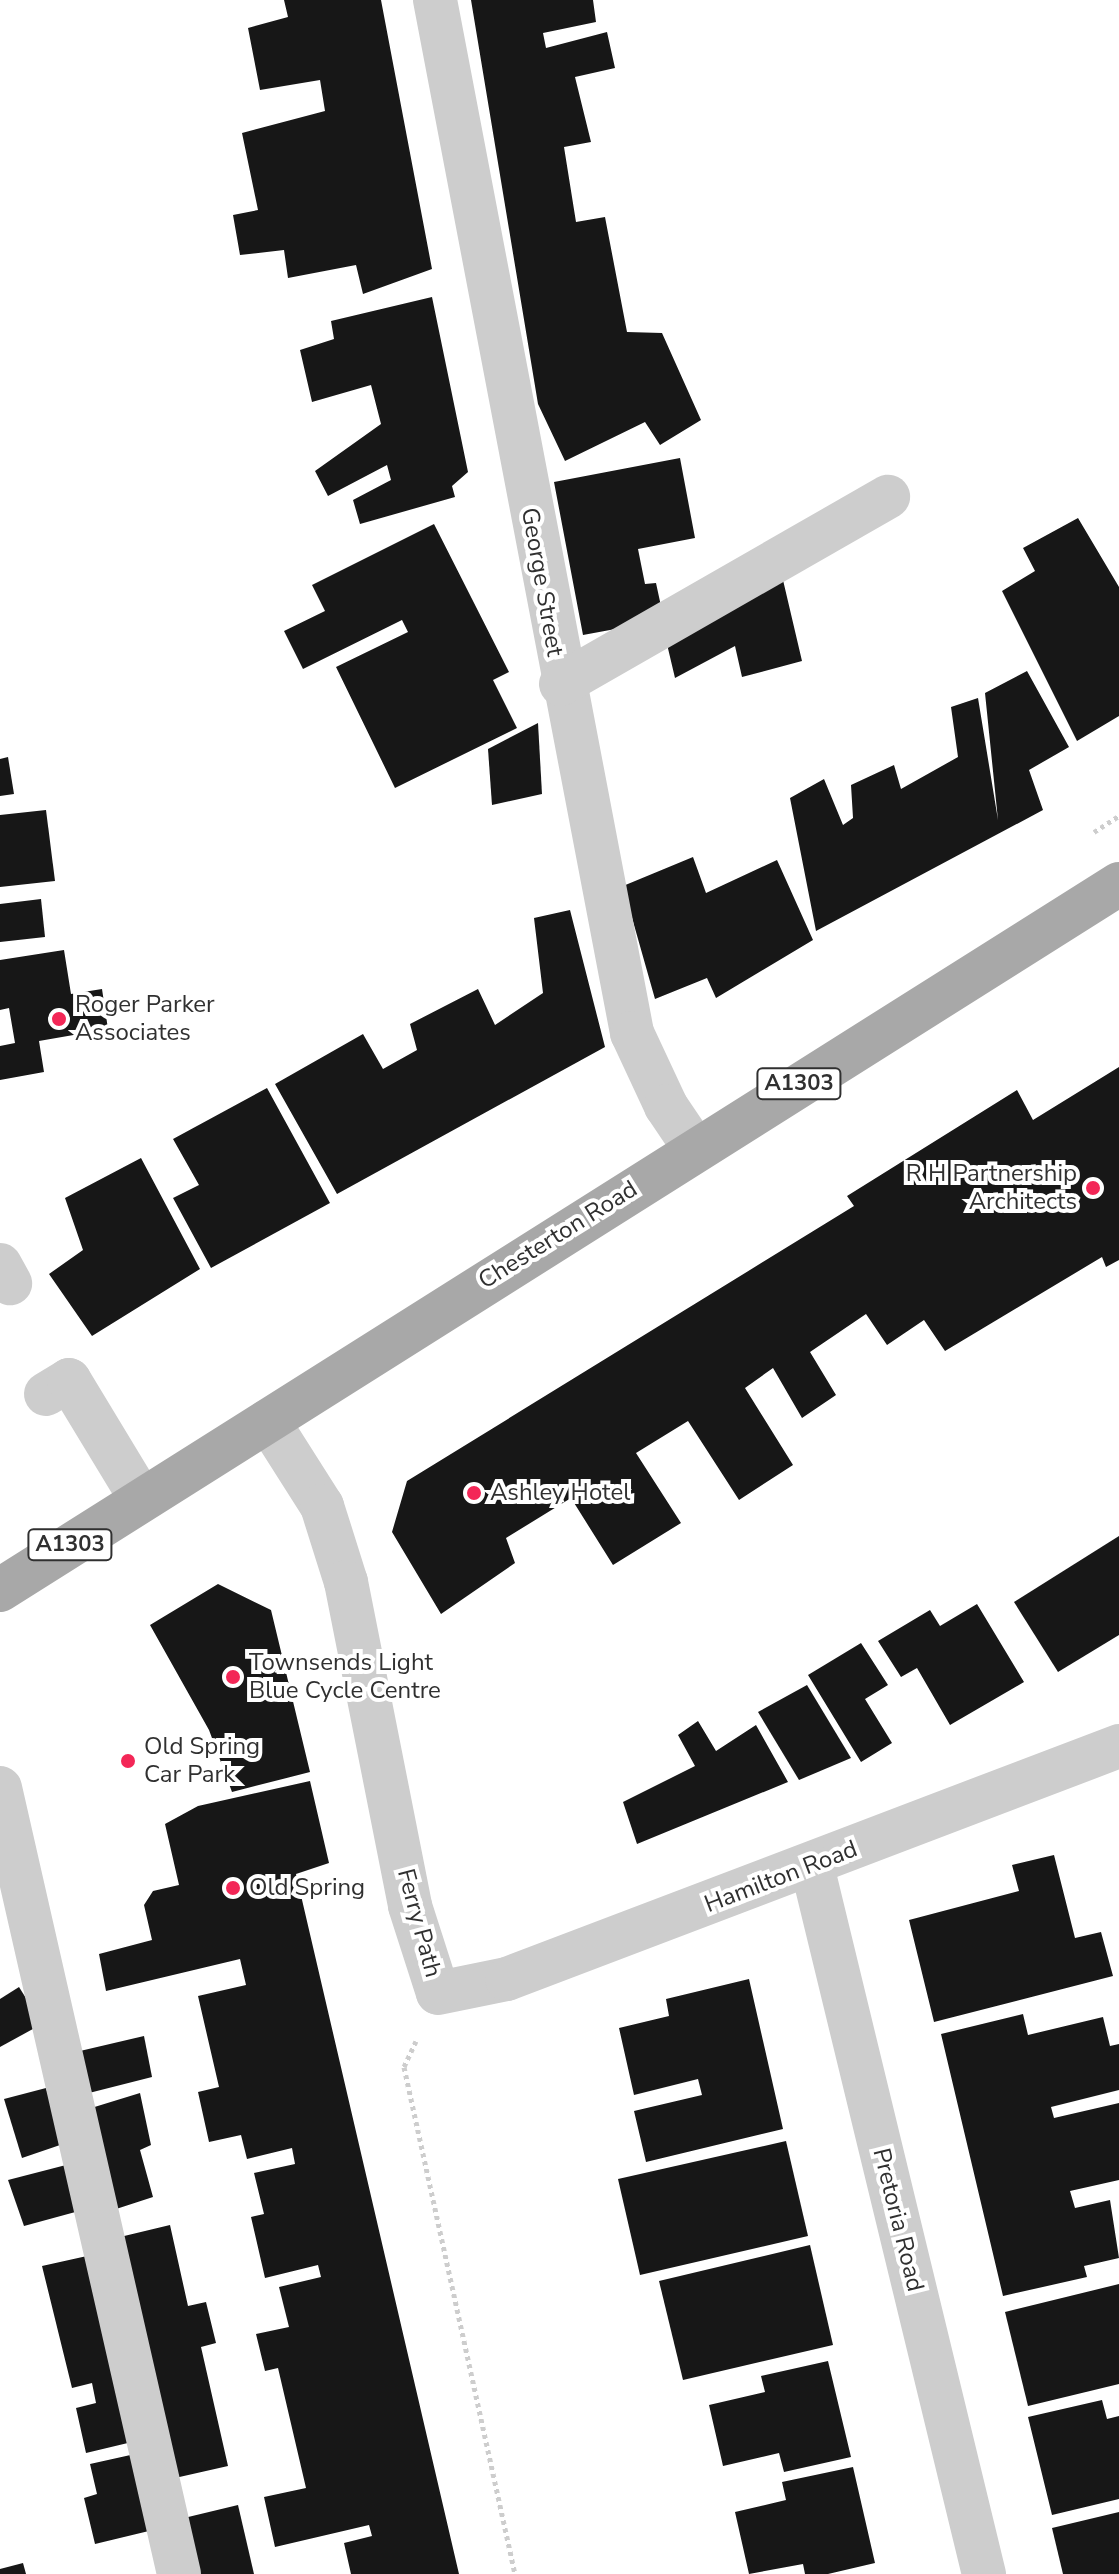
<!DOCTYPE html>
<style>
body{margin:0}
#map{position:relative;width:1119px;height:2574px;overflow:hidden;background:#fff;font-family:"Nunito Sans",sans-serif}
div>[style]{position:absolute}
.building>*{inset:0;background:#171717}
.path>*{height:5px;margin-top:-2.5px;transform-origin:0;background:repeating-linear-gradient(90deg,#cdcdcd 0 4px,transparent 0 8px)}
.minor>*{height:44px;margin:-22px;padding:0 22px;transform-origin:22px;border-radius:22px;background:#cdcdcd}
.major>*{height:44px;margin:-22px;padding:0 22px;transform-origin:22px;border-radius:22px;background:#a8a8a8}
.dots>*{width:22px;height:22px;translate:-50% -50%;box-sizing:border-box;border:4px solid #fff;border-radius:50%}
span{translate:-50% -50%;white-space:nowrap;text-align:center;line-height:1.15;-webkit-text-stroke:8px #fff;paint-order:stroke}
.shield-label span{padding:2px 6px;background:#fff;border:2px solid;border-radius:6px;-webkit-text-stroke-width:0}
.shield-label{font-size:22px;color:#303030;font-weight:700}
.street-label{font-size:24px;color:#303030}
.poi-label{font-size:24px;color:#303030}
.left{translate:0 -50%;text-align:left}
.right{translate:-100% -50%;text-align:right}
</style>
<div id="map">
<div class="building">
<i style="clip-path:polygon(284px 0,381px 0,432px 269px,363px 294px,356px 265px,288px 278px,284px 250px,240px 255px,233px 215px,258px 210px,242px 133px,325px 111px,320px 80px,260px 90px,248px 28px,288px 17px)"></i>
<i style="clip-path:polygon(471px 0,593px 0,596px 22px,543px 33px,546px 48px,607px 32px,615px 68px,575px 77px,591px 142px,564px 147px,576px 222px,605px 217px,627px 332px,662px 333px,701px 420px,660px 445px,645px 422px,565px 461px,538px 404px)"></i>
<i style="clip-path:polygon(432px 297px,468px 472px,452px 486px,455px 497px,360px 524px,353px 500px,391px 480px,387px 465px,328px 496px,315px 471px,381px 424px,371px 385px,312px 402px,300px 350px,334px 339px,331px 321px)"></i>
<i style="clip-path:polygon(680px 458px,695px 538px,638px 549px,645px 584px,656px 583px,664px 620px,583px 635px,554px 482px)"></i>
<i style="clip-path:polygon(1078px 518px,1119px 587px,1119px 716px,1077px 741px,1002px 591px,1035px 571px,1023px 548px)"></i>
<i style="clip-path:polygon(434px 524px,509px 672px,493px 680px,517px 728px,395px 788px,336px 667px,408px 632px,402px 620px,303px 669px,284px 631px,325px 611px,312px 585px)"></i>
<i style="clip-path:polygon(783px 580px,802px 661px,742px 677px,735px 646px,675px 678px,666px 640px)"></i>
<i style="clip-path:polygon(1027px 671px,1069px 747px,1029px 770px,1043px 810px,816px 931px,790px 798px,824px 779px,843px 825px,853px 818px,851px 785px,894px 765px,901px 789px,958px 757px,951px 707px,978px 698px,998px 820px,985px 693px)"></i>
<i style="clip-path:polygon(538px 723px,542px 794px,492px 805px,488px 749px)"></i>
<i style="clip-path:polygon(8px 757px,14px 794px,0 796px,0 759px)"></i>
<i style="clip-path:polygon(46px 810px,55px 881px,0 887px,0 815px)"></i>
<i style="clip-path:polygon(693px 857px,706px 893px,777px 860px,813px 940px,716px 998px,707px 978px,655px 999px,623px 886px)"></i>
<i style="clip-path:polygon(41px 899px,45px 937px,0 942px,0 904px)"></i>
<i style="clip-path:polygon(570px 910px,605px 1047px,337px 1194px,275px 1084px,363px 1034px,383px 1069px,417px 1050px,410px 1024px,478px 989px,495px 1025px,543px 993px,534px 918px)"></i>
<i style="clip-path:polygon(64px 950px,71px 994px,102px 989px,108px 1029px,39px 1041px,44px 1072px,0 1080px,0 1046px,15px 1043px,9px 1008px,0 1010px,0 960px)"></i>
<i style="clip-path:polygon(1119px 1067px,1119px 1260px,1106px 1267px,1102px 1257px,945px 1351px,924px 1320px,887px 1345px,866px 1314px,810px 1352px,836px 1395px,802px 1418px,773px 1368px,745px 1388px,793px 1465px,739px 1500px,688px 1421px,636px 1453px,681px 1523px,613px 1565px,571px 1498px,506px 1538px,515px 1563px,441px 1614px,392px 1532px,407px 1481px,854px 1206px,847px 1196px,1017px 1090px,1033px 1120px)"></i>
<i style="clip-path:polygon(267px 1088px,330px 1203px,211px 1268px,173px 1198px,199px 1185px,173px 1139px)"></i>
<i style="clip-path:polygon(141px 1158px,200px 1269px,92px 1336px,49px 1274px,83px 1250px,65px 1198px)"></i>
<i style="clip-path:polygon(1119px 1536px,1119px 1635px,1058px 1672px,1014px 1602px)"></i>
<i style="clip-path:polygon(218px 1584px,271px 1610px,310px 1772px,232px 1792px,209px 1730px,150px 1625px)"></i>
<i style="clip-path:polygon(977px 1604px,1024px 1682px,950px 1725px,917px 1668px,901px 1677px,878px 1641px,930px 1610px,940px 1626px)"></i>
<i style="clip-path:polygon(861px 1643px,888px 1685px,865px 1699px,892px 1743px,861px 1762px,808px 1675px)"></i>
<i style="clip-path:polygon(807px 1685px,851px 1758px,799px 1780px,758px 1712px)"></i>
<i style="clip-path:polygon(698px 1721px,716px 1751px,756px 1725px,788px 1782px,637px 1844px,623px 1802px,695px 1766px,678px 1735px)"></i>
<i style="clip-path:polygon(310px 1781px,329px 1863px,296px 1874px,459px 2574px,351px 2574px,344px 2543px,372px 2536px,369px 2525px,275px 2547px,264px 2497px,306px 2488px,278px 2368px,265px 2371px,256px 2334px,289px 2327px,279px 2287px,321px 2277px,318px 2265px,265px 2278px,251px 2217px,264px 2214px,254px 2173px,295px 2164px,292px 2148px,247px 2159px,241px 2135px,209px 2142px,198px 2092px,219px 2087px,198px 1996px,246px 1985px,240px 1959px,106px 1991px,99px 1954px,152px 1940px,144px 1905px,153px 1891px,179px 1885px,165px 1824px,198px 1806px)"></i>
<i style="clip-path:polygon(1054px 1855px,1075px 1938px,1101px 1932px,1113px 1976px,934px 2022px,909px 1920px,1019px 1891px,1012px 1865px)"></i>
<i style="clip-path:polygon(749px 1979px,783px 2129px,646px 2162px,634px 2111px,702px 2095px,698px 2079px,634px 2095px,619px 2028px,669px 2016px,666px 1999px)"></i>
<i style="clip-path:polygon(19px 1987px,42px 2024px,0 2047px,0 1999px)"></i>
<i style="clip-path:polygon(1023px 2014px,1028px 2035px,1103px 2017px,1110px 2046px,1119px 2044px,1119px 2090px,1051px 2107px,1054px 2118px,1119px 2103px,1119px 2180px,1070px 2191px,1075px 2208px,1110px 2200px,1119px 2258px,1084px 2266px,1087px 2277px,1003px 2296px,941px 2034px)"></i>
<i style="clip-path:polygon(144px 2036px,152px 2077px,89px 2093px,80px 2051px)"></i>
<i style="clip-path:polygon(46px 2088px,63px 2144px,22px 2158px,4px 2099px)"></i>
<i style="clip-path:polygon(140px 2093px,151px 2145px,140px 2150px,153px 2197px,110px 2211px,88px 2109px)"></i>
<i style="clip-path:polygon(786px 2141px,808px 2236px,640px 2275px,618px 2179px)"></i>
<i style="clip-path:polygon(66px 2165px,79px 2211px,24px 2226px,8px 2180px)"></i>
<i style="clip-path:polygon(170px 2225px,188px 2306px,206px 2302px,216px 2343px,201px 2347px,228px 2466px,175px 2478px,120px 2237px)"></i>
<i style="clip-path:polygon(810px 2245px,833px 2345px,683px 2380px,659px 2281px)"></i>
<i style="clip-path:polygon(87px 2256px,132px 2442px,86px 2453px,76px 2408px,96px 2403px,92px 2383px,72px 2388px,42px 2266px)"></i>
<i style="clip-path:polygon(1119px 2284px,1119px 2384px,1028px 2406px,1005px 2312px)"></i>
<i style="clip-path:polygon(828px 2361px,851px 2457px,784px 2472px,779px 2453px,723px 2466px,709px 2405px,765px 2392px,761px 2376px)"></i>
<i style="clip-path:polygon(1102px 2400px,1107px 2419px,1119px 2416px,1119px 2499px,1052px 2515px,1028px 2417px)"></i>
<i style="clip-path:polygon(135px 2454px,153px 2530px,95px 2544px,84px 2498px,97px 2494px,90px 2464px)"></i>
<i style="clip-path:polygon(853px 2467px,875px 2563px,828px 2574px,805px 2574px,803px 2564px,749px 2574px,735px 2512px,786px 2500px,782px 2482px)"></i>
<i style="clip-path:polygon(238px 2505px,254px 2574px,197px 2574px,184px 2518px)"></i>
<i style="clip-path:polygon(1119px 2512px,1119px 2574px,1063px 2574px,1052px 2528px)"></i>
<i style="clip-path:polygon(23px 2563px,26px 2574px,0 2574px,0 2569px)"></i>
</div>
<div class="path">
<i style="left:1094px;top:832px;width:30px;rotate:-33deg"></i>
<i style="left:416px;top:2041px;width:29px;rotate:115deg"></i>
<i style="left:404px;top:2067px;width:519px;rotate:77.65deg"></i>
</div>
<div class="minor">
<i style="left:435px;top:0;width:1052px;rotate:79.2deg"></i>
<i style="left:632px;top:1033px;width:81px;rotate:65deg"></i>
<i style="left:666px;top:1106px;width:52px;rotate:56deg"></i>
<i style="left:561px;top:684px;width:377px;rotate:-29.8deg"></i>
<i style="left:0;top:1265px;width:21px;rotate:61deg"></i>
<i style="left:46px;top:1394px;width:27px;rotate:-31deg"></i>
<i style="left:69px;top:1380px;width:139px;rotate:58.8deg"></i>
<i style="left:268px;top:1421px;width:101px;rotate:57.6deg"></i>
<i style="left:322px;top:1506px;width:80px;rotate:72.5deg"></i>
<i style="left:346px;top:1582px;width:330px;rotate:78.8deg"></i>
<i style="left:410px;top:1906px;width:91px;rotate:72.2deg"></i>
<i style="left:438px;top:1993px;width:70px;rotate:-11.5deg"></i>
<i style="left:507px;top:1979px;width:655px;rotate:-20.84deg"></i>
<i style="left:0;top:1788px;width:806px;rotate:77.17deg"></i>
<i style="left:812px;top:1866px;width:729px;rotate:76.35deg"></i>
</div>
<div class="major">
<i style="left:0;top:1590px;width:1323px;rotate:-32.25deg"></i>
</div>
<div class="dots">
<i style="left:59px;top:1019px;background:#f32757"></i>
<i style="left:1093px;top:1188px;background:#f32757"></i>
<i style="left:474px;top:1493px;background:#f32757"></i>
<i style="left:233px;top:1677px;background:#f32757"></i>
<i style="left:128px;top:1761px;background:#f32757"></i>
<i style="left:233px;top:1888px;background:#f32757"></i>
</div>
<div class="shield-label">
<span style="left:799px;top:1084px">A1303</span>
<span style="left:70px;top:1545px">A1303</span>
</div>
<div class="street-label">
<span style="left:542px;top:582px;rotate:80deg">George Street</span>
<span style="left:558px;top:1235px;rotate:-32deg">Chesterton Road</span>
<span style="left:781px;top:1877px;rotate:-21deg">Hamilton Road</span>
<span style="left:419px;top:1923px;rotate:75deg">Ferry Path</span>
<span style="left:898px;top:2220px;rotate:76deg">Pretoria Road</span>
</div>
<div class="poi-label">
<span class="left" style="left:75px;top:1019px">Roger Parker<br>Associates</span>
<span class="right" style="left:1077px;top:1188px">R H Partnership<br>Architects</span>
<span class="left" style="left:490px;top:1493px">Ashley Hotel</span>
<span class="left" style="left:249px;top:1677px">Townsends Light<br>Blue Cycle Centre</span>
<span class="left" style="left:144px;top:1761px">Old Spring<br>Car Park</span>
<span class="left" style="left:249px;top:1888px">Old Spring</span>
</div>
</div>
